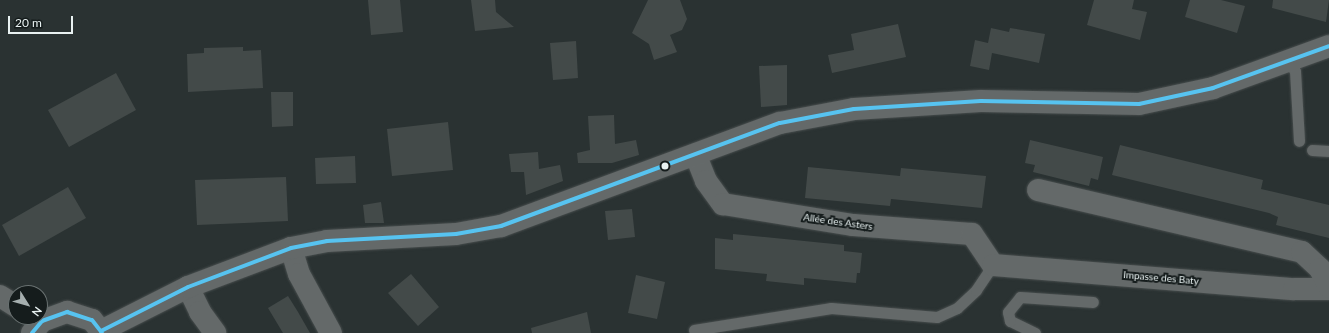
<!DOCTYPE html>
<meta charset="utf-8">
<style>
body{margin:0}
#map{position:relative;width:1329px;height:333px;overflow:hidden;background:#2a3232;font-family:Lato,sans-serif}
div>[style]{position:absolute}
.building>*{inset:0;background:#434a49}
.roads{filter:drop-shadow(0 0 1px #474d4d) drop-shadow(0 0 1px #474d4d)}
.lane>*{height:11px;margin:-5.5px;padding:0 5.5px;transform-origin:5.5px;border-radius:5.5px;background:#646969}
.street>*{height:22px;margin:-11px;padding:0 11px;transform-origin:11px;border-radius:11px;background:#646969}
.secondary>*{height:22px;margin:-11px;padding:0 11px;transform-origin:11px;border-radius:11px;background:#646969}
.bus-1>*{height:4px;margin:-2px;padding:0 2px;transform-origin:2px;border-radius:2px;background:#57c3f0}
.dots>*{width:11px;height:11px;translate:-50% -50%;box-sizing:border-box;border:2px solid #151c1c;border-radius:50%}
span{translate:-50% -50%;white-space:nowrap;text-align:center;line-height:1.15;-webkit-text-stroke:4px #151c1c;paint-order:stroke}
.street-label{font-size:10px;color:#e9f2f2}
.north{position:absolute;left:8px;top:285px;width:40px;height:40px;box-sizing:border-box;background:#151c1c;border:1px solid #6a7272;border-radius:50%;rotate:127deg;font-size:11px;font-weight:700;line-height:16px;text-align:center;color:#e9f2f2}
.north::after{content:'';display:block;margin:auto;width:14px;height:18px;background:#a6afaf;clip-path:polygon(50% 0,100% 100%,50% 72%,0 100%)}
.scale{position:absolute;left:8px;top:16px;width:65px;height:18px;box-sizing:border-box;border:2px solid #e9f2f2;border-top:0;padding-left:5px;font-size:12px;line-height:14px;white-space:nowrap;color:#e9f2f2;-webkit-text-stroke:3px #151c1c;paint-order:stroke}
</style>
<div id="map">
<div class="building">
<i style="clip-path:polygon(368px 0,400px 0,403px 32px,371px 35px)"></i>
<i style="clip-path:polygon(471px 0,495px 0,496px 12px,514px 27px,475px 31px)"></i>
<i style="clip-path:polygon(648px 0,680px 0,687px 19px,682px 30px,670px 35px,677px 52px,654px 60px,649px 44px,632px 33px)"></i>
<i style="clip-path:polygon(1094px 0,1134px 0,1132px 9px,1147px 12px,1140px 40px,1087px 25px)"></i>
<i style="clip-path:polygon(1190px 0,1221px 0,1245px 6px,1237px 33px,1185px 17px)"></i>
<i style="clip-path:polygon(1273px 0,1329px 0,1326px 22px,1272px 8px)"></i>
<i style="clip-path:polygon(898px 24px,906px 57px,832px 73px,828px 55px,854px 50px,851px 34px)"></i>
<i style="clip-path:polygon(991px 28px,1009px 32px,1010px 28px,1045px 34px,1039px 63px,992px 53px,989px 70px,970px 66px,975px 40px,988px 43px)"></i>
<i style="clip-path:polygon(576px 41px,578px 78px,553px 80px,550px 43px)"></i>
<i style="clip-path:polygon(243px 47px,243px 51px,261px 50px,263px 88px,188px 92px,187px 54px,204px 53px,204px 48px)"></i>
<i style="clip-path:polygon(787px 65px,787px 105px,761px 107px,759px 66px)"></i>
<i style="clip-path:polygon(116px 73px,136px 110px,69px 147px,48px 110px)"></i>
<i style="clip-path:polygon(271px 92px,293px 92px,293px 126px,272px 127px)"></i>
<i style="clip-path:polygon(614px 115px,615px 144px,636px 140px,639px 155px,612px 163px,578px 163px,577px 153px,590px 150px,588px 116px)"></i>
<i style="clip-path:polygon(448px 122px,453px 170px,392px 176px,387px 129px)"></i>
<i style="clip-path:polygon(1030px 140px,1103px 157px,1098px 180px,1091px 178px,1089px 186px,1033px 172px,1035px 165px,1025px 163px)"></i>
<i style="clip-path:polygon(1120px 145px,1263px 180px,1261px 189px,1329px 205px,1329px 238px,1276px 225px,1278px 217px,1269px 213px,1112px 175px)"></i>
<i style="clip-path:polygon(538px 152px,539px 169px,560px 165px,563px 181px,526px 195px,524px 172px,527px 172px,511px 172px,509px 154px)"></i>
<i style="clip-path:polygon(355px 156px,356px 183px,316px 184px,315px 158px)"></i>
<i style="clip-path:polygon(808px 167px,900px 176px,901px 168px,986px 176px,982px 208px,891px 199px,890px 206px,805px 198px)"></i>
<i style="clip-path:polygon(286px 177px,288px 221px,197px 225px,195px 180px)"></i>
<i style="clip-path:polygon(68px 187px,86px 218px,19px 256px,2px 225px)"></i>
<i style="clip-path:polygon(381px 202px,384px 223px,365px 223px,363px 205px)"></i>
<i style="clip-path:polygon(632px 209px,635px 237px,608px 240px,605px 211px)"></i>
<i style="clip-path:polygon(733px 234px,844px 245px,844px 251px,862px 253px,860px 273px,857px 273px,856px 283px,804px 278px,804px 285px,766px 281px,767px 274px,715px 269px,715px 238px,733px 240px)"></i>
<i style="clip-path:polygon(411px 274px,439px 307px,418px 326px,388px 293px)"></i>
<i style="clip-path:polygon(636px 275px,665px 282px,657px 319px,628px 313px)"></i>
<i style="clip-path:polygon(288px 296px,298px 312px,310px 333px,283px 333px,268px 308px)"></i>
<i style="clip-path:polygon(587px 312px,591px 333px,532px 333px,531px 328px)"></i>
</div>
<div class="roads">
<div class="lane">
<i style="left:1288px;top:61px;width:12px;rotate:55deg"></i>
<i style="left:1295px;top:71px;width:70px;rotate:86.7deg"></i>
<i style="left:1312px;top:150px;width:17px;rotate:3deg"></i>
<i style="left:694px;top:330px;width:139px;rotate:-9.1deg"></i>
<i style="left:831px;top:308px;width:106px;rotate:4.9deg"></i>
<i style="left:937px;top:317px;width:22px;rotate:-24deg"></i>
<i style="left:957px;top:308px;width:26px;rotate:-43deg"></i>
<i style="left:976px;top:290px;width:30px;rotate:-56deg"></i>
<i style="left:1035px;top:333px;width:28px;rotate:-154deg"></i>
<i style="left:1010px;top:321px;width:9px;rotate:-103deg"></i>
<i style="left:1008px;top:312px;width:19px;rotate:-51deg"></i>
<i style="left:1020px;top:297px;width:73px;rotate:3.9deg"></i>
</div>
<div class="street">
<i style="left:696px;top:156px;width:27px;rotate:68deg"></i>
<i style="left:706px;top:181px;width:29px;rotate:54deg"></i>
<i style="left:723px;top:204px;width:132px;rotate:9.2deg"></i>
<i style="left:853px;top:225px;width:119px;rotate:4.3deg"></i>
<i style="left:972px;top:234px;width:37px;rotate:56deg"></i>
<i style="left:993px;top:265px;width:302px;rotate:4.6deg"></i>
<i style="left:1294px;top:289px;width:35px"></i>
<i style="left:1038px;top:190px;width:271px;rotate:13.2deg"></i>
<i style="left:1302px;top:252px;width:25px;rotate:43deg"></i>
<i style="left:1320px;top:269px;width:20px;rotate:63deg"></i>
<i style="left:291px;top:248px;width:27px;rotate:73deg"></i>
<i style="left:299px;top:274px;width:67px;rotate:61.5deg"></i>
<i style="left:188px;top:287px;width:28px;rotate:64deg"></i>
<i style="left:200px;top:312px;width:26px;rotate:54deg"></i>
<i style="left:0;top:296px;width:19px;rotate:32deg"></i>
</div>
<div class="secondary">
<i style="left:101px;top:331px;width:97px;rotate:-26.8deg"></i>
<i style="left:188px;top:287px;width:110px;rotate:-20.7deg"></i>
<i style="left:291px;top:248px;width:37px;rotate:-11deg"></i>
<i style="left:327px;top:241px;width:129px;rotate:-3.1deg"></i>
<i style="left:456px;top:234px;width:46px;rotate:-10.1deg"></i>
<i style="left:501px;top:226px;width:297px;rotate:-20.3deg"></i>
<i style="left:780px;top:123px;width:75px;rotate:-10.7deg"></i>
<i style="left:854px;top:109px;width:127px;rotate:-3.6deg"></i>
<i style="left:981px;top:101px;width:158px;rotate:1.1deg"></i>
<i style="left:1139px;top:104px;width:76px;rotate:-12.2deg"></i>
<i style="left:1213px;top:88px;width:123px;rotate:-19.9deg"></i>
<i style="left:32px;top:333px;width:16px;rotate:-50deg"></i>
<i style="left:42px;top:321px;width:27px;rotate:-20deg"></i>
<i style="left:67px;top:312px;width:26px;rotate:18deg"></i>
<i style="left:92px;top:320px;width:16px;rotate:52deg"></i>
</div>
</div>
<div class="bus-1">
<i style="left:101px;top:331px;width:97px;rotate:-26.8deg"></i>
<i style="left:188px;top:287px;width:110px;rotate:-20.7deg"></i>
<i style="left:291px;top:248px;width:37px;rotate:-11deg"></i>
<i style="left:327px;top:241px;width:129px;rotate:-3.1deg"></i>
<i style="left:456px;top:234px;width:46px;rotate:-10.1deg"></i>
<i style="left:501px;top:226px;width:297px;rotate:-20.3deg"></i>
<i style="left:780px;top:123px;width:75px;rotate:-10.7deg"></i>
<i style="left:854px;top:109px;width:127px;rotate:-3.6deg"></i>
<i style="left:981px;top:101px;width:158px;rotate:1.1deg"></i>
<i style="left:1139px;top:104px;width:76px;rotate:-12.2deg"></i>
<i style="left:1213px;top:88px;width:123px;rotate:-19.9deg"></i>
<i style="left:32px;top:333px;width:16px;rotate:-50deg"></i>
<i style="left:42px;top:321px;width:27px;rotate:-20deg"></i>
<i style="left:67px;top:312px;width:26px;rotate:18deg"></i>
<i style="left:92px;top:320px;width:16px;rotate:52deg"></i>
</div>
<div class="dots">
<i style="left:665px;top:166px;background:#e9f2f2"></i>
</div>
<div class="street-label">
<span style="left:838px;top:222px;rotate:8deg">Allée des Asters</span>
<span style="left:1161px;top:278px;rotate:5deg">Impasse des Baty</span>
</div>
<div class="north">N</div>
<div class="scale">20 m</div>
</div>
